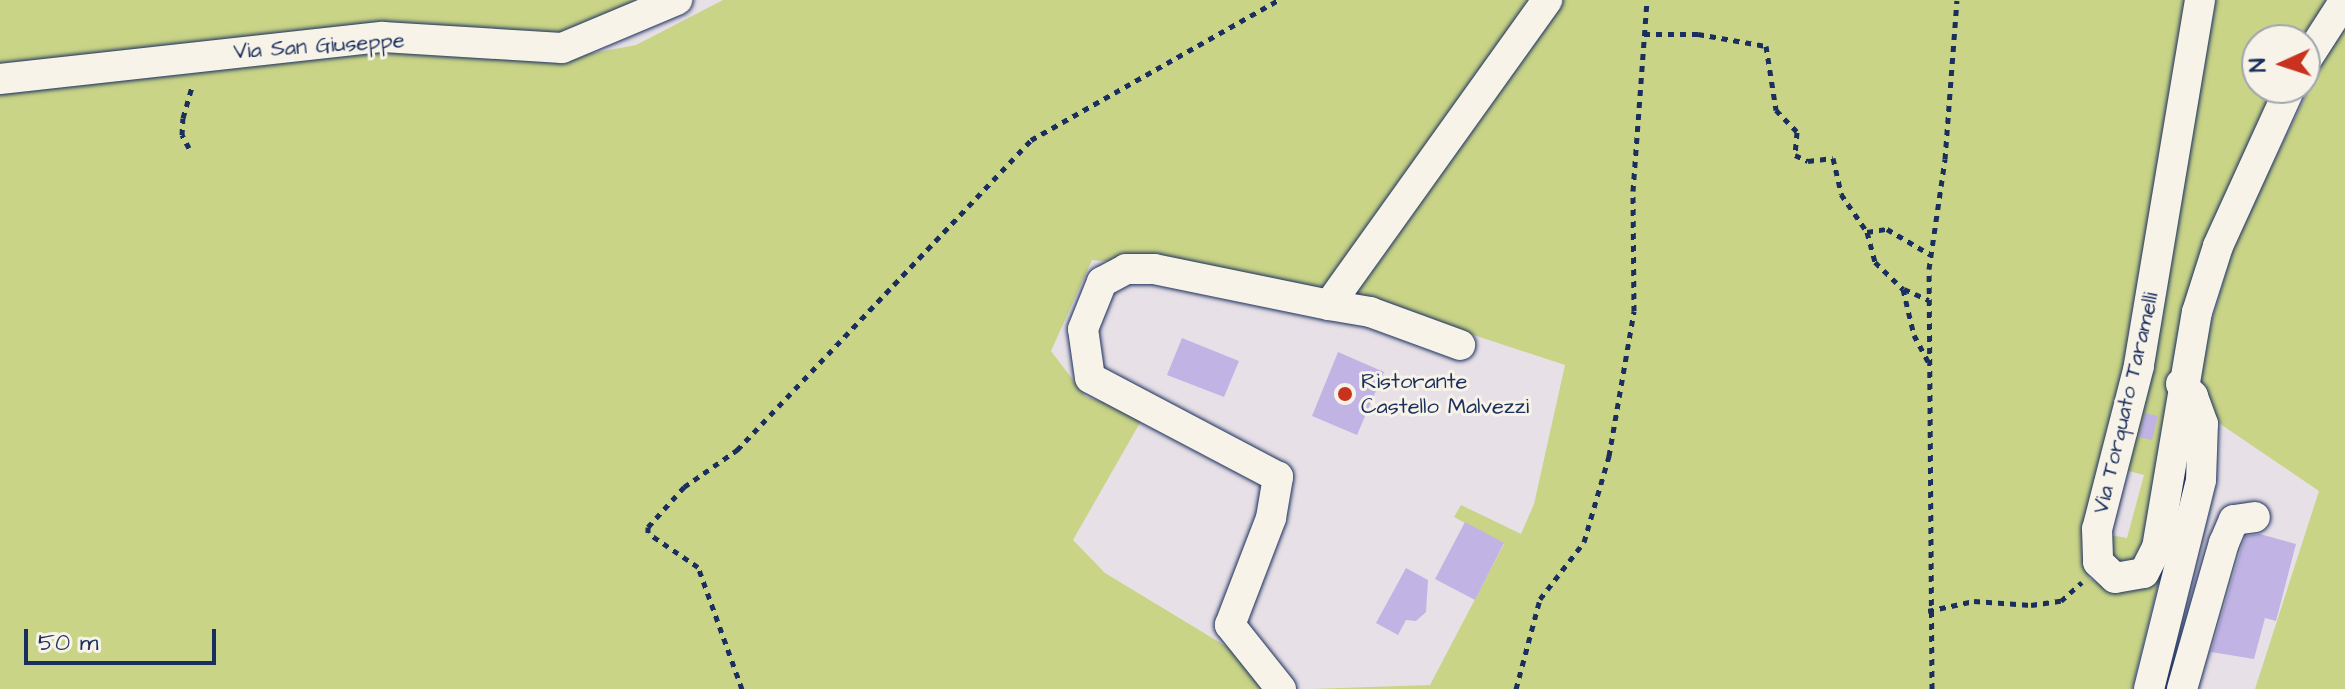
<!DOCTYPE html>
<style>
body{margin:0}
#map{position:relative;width:2345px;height:689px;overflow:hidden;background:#e7e0e7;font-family:"Architects Daughter",sans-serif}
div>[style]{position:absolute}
.green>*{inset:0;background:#c9d487}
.building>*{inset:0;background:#c1b4e5}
.path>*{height:5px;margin-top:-2.5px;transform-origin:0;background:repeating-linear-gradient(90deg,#1b2f5e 0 6px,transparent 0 12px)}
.roads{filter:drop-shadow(0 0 2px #1b2f5e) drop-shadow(0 0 2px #1b2f5e)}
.minor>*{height:30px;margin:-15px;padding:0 15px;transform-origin:15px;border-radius:15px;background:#f7f3e8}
.dots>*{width:22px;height:22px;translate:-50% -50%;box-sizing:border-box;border:4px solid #f7f3e8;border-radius:50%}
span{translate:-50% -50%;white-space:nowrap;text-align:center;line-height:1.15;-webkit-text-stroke:6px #f7f3e8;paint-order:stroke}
.street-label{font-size:22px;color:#1b2f5e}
.poi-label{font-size:22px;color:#1b2f5e}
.left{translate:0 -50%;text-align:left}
.north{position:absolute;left:2241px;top:24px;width:80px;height:80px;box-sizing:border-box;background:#f7f3e8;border:2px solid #9fa5b1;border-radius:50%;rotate:267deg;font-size:22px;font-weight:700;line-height:32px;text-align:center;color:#1b2f5e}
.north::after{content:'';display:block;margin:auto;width:28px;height:36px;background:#c8321e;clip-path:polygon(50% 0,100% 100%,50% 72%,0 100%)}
.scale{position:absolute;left:24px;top:629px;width:192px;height:36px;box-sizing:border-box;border:4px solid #1b2f5e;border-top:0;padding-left:10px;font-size:24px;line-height:28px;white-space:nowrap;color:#1b2f5e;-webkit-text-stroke:6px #f7f3e8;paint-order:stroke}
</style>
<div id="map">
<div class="green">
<i style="clip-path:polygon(0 0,644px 0,551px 36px,0 68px)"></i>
<i style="clip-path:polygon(723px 0,2189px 0,2117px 418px,2085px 555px,2089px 578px,2111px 591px,2162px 570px,2132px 689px,1311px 689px,1430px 685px,1504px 544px,1454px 517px,1461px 505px,1521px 534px,1534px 504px,1565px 365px,1437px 323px,1153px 265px,1092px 260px,1051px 351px,1086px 397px,1145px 414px,1073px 540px,1105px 573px,1237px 653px,1268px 689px,0 689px,0 91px,300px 53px,414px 50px,561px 59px,636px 45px)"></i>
<i style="clip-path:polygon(2216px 0,2333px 0,2305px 40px,2257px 40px,2257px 88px,2281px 88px,2261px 122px,2141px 560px,2129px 566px,2111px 557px,2109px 535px,2127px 538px,2144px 475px,2125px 470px)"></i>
<i style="clip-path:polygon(2345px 16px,2345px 689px,2255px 689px,2319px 491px,2213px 419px,2194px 380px,2237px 236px)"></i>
</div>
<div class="building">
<i style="clip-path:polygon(1182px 338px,1239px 361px,1224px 397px,1167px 375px)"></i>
<i style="clip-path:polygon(1338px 352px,1384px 372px,1357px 435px,1312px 416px)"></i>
<i style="clip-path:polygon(2145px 413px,2158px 416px,2152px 440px,2139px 437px)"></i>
<i style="clip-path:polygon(1465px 522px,1504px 543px,1475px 600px,1435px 579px)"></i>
<i style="clip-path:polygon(2260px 534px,2296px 544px,2276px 621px,2265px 618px,2254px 659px,2211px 652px,2241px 549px,2246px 536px)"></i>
<i style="clip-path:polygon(1406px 568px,1428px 580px,1426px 612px,1416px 621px,1406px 620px,1398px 635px,1376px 623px)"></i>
</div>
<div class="path">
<i style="left:1644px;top:34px;width:54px"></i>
<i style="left:1698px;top:34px;width:69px;rotate:10deg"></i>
<i style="left:1766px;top:46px;width:65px;rotate:81.1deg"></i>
<i style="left:1776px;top:110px;width:30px;rotate:46deg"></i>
<i style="left:1797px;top:132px;width:23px;rotate:95deg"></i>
<i style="left:1795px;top:155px;width:14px;rotate:25deg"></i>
<i style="left:1808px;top:161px;width:25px;rotate:-7deg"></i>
<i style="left:1833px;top:158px;width:37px;rotate:77deg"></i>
<i style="left:1841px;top:194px;width:46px;rotate:55.6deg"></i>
<i style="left:1867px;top:232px;width:31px;rotate:75deg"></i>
<i style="left:1875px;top:262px;width:39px;rotate:44deg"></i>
<i style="left:1903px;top:289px;width:47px;rotate:76.6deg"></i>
<i style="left:1914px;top:335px;width:32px;rotate:62deg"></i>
<i style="left:189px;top:148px;width:15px;rotate:-118deg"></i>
<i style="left:182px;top:135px;width:17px;rotate:-87deg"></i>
<i style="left:183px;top:118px;width:35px;rotate:-74deg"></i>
<i style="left:1867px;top:232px;width:20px;rotate:-9deg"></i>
<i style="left:1887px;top:229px;width:51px;rotate:30.6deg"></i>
<i style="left:1904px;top:289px;width:27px;rotate:24deg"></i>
<i style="left:1928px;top:611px;width:47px;rotate:-12.3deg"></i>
<i style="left:1974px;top:601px;width:57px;rotate:4deg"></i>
<i style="left:2031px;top:605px;width:30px;rotate:-8deg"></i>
<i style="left:2061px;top:601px;width:28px;rotate:-42deg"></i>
<i style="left:742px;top:689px;width:130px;rotate:-109.8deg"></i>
<i style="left:698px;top:567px;width:60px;rotate:-145.8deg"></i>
<i style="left:648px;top:533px;width:6px;rotate:-90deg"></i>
<i style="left:648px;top:527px;width:54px;rotate:-48deg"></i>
<i style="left:684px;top:487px;width:65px;rotate:-34.9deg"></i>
<i style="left:737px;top:450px;width:427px;rotate:-46.5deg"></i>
<i style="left:1031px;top:140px;width:284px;rotate:-29.5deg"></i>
<i style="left:1516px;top:689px;width:93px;rotate:-75.1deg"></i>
<i style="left:1540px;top:599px;width:72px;rotate:-52.3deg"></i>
<i style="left:1584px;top:542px;width:90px;rotate:-73.8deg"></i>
<i style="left:1609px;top:456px;width:147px;rotate:-80.2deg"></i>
<i style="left:1634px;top:311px;width:120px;rotate:-90.5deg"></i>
<i style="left:1633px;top:191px;width:192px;rotate:-85.8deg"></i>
<i style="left:1932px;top:689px;width:420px;rotate:-90.4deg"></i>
<i style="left:1929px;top:269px;width:111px;rotate:-81.7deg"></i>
<i style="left:1945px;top:159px;width:159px;rotate:-85.7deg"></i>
</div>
<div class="roads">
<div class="minor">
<i style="left:2200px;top:0;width:371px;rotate:99.5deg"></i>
<i style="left:2139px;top:366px;width:168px;rotate:104.4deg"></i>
<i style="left:2097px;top:529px;width:33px;rotate:88deg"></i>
<i style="left:2098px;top:562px;width:23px;rotate:43deg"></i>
<i style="left:2115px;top:578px;width:29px;rotate:-10deg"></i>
<i style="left:2144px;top:573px;width:28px;rotate:-63deg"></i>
<i style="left:2157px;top:548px;width:239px;rotate:-80.4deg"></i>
<i style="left:2197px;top:312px;width:69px;rotate:-72.3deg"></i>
<i style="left:2218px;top:246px;width:174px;rotate:-65.5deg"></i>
<i style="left:2305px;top:62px;width:74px;rotate:-57.2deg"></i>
<i style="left:0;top:79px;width:385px;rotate:-6.3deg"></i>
<i style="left:383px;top:37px;width:179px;rotate:3.5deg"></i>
<i style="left:562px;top:48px;width:125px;rotate:-22.7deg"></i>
<i style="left:1329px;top:305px;width:42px;rotate:9.7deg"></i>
<i style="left:1370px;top:312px;width:96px;rotate:20.1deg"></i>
<i style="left:1281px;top:689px;width:82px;rotate:-128.6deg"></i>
<i style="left:1230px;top:625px;width:115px;rotate:-69deg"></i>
<i style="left:1271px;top:518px;width:42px;rotate:-80.3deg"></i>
<i style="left:1278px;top:477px;width:212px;rotate:-152.2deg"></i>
<i style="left:1090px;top:378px;width:49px;rotate:-98.1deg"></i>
<i style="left:1083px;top:329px;width:51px;rotate:-68deg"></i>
<i style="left:1102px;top:282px;width:27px;rotate:-28deg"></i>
<i style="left:1126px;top:269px;width:28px"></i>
<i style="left:1154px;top:269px;width:179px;rotate:11.6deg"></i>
<i style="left:1329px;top:305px;width:375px;rotate:-54.4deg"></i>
<i style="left:2149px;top:689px;width:215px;rotate:-76deg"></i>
<i style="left:2201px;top:480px;width:56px;rotate:-88deg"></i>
<i style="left:2203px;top:424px;width:30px;rotate:-110deg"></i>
<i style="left:2193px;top:396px;width:17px;rotate:-135deg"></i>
<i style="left:2182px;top:689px;width:152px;rotate:-74deg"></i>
<i style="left:2224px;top:543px;width:25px;rotate:-67deg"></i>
<i style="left:2234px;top:520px;width:21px;rotate:-8deg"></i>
</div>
</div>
<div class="dots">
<i style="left:1345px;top:394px;background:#c8321e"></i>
</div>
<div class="street-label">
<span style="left:319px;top:46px;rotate:-4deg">Via San Giuseppe</span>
<span style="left:2126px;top:403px;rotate:-77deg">Via Torquato Taramelli</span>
</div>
<div class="poi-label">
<span class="left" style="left:1361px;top:394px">Ristorante<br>Castello Malvezzi</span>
</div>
<div class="north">N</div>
<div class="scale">50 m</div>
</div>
